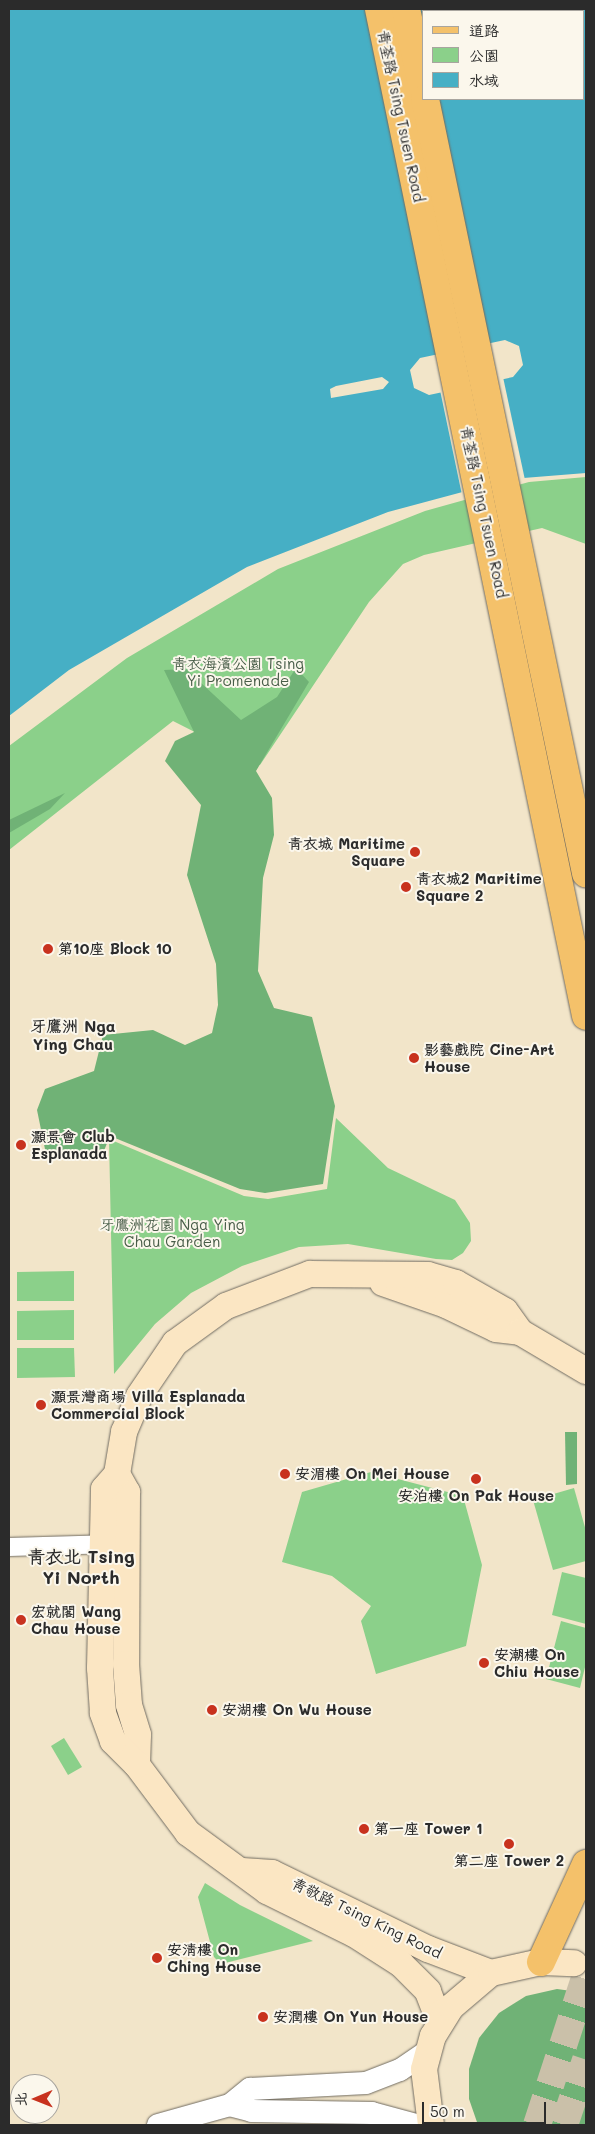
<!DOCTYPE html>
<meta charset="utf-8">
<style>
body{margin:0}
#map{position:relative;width:595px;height:2134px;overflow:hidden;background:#f2e5c9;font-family:Mali,"LXGW WenKai TC",sans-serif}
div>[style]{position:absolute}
.green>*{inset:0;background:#8bd08a}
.forest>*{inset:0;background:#70b276}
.water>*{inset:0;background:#46afc5}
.pier>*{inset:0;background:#f2e5c9}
.primary-tunnel>*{height:28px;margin-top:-14px;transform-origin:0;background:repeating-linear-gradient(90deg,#cac0a9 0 28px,transparent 0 42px)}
.roads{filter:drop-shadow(0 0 1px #716c62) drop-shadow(0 0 1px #716c62)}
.minor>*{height:18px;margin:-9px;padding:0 9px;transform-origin:9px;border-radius:9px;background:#fff}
.tertiary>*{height:22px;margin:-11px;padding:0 11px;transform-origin:11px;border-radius:11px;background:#fff}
.secondary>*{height:26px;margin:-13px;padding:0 13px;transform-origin:13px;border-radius:13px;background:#fbe6c3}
.primary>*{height:28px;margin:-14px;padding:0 14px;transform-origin:14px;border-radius:14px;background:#f4c16a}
.dots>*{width:14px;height:14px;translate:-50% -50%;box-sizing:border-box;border:2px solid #fbf7ec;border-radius:50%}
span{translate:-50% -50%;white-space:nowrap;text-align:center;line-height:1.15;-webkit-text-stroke:4px #fbf7ec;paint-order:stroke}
.street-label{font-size:15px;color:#2b2b2b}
.park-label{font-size:15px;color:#485d48}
.poi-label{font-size:15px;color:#2b2b2b;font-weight:700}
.right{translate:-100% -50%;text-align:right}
.left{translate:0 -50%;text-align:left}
.neighbourhood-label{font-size:16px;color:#2b2b2b;font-weight:700}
.quarter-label{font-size:18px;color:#2b2b2b;font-weight:700}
.frame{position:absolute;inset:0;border:10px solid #2b2b2b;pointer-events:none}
.legend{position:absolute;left:422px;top:10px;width:162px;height:90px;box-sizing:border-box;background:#fbf7ec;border:1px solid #a8a59f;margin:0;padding:6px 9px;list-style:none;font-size:15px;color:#2b2b2b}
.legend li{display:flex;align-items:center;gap:10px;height:25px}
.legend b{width:25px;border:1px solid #a8a59f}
.north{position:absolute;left:10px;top:2074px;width:50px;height:50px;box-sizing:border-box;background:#fbf7ec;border:1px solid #a8a59f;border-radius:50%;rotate:269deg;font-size:14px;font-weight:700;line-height:20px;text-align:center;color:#2b2b2b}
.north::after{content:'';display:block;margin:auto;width:18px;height:22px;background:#c8321e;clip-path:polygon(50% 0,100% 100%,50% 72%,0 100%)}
.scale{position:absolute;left:422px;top:2102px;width:124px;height:22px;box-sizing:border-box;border:2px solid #2b2b2b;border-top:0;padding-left:6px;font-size:15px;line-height:18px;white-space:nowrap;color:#2b2b2b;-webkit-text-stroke:4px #fbf7ec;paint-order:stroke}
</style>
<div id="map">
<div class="green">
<i style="clip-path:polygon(586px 477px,586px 544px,542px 528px,424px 555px,403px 564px,369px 602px,260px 765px,173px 721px,9px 850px,9px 746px,127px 658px,278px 569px,425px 511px,529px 482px)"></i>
<i style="clip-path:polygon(336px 1118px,388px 1168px,455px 1200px,470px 1223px,471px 1241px,463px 1253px,452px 1260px,436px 1259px,348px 1244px,299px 1247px,242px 1266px,191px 1293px,155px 1324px,114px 1374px,109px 1139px,244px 1196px,268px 1199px,327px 1189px)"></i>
<i style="clip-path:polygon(74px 1271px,74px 1301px,17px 1301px,17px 1272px)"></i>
<i style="clip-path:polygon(74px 1310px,74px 1340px,17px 1340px,17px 1311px)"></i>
<i style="clip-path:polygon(17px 1348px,74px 1348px,75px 1377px,17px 1378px)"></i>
<i style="clip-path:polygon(371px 1472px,463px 1496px,482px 1565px,466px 1646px,376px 1674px,361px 1621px,371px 1606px,332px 1576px,282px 1562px,302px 1492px)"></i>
<i style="clip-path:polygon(574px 1488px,586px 1531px,586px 1561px,553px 1570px,533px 1500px)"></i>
<i style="clip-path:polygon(562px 1572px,586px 1578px,586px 1624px,552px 1615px)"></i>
<i style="clip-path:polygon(561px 1621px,586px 1628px,586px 1663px,580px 1688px,546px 1679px)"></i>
<i style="clip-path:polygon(64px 1738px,82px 1767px,68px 1775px,51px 1746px)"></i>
<i style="clip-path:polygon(205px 1883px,240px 1905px,313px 1941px,221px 1964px,214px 1957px,198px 1897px)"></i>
</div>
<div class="forest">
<i style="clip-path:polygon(296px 668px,309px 682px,256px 771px,272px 798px,274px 835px,263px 878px,258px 971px,274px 1008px,312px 1017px,335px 1106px,323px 1184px,265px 1193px,240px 1189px,110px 1136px,101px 1158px,47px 1159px,37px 1110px,45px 1089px,94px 1071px,103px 1035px,153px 1030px,185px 1045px,212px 1033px,218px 1005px,216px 964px,187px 875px,201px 805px,165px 761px,175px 741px,194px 732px,164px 670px,186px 669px,241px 720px,277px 697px)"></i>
<i style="clip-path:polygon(65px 793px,50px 809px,9px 833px,9px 820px)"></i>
<i style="clip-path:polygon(565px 1432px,577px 1432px,577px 1484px,566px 1485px)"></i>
<i style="clip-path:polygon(557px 1989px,586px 1993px,586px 2125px,478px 2125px,469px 2099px,469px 2069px,479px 2038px,499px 2013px,526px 1996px)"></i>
</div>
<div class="water">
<i style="clip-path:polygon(evenodd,9px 9px,586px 9px,586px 473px,511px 479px,388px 512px,247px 567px,69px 670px,9px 716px,9px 9px,424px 11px,584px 11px,584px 99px,424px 99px,424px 11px,9px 9px,505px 340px,519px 346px,523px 365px,513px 377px,429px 395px,414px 388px,410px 370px,420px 358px,505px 340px,9px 9px,382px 377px,389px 382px,383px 389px,331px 398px,330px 389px,336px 386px,382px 377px)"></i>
</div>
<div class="pier">
<i style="clip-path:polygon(503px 377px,525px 480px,462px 495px,440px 390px)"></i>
</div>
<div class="primary-tunnel">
<i style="left:537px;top:2125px;width:158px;rotate:-71.9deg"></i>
<i style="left:564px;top:2125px;width:69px;rotate:-71.3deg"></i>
</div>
<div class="roads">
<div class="minor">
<i style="left:9px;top:1547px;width:105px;rotate:-1.6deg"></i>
</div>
<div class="tertiary">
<i style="left:230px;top:2105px;width:26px;rotate:-39deg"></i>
<i style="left:250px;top:2089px;width:116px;rotate:-3deg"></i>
<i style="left:366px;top:2083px;width:36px;rotate:-21deg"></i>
<i style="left:400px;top:2070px;width:34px;rotate:-34deg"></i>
<i style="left:158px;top:2125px;width:75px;rotate:-15.5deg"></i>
<i style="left:230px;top:2105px;width:23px;rotate:15deg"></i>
<i style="left:252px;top:2111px;width:120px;rotate:1deg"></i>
<i style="left:372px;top:2113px;width:46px;rotate:15.3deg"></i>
</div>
<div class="secondary">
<i style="left:383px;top:1283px;width:67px;rotate:19.2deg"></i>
<i style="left:446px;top:1305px;width:55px;rotate:25.6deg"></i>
<i style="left:496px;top:1329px;width:24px;rotate:7deg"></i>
<i style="left:117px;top:1474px;width:21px;rotate:61deg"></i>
<i style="left:127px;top:1492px;width:172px;rotate:90.3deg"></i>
<i style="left:126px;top:1664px;width:41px;rotate:85.8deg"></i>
<i style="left:129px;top:1705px;width:31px;rotate:73deg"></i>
<i style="left:138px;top:1735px;width:30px;rotate:92deg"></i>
<i style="left:242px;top:1871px;width:30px;rotate:4deg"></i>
<i style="left:272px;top:1873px;width:174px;rotate:26deg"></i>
<i style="left:428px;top:1949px;width:67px;rotate:20.9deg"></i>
<i style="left:440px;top:2023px;width:34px;rotate:-111deg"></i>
<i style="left:428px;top:1991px;width:38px;rotate:-135deg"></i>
<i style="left:401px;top:1964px;width:56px;rotate:-147.4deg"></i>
<i style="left:354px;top:1934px;width:97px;rotate:-153.7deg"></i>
<i style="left:267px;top:1891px;width:98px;rotate:-143.7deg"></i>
<i style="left:188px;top:1833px;width:85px;rotate:-126.9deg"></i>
<i style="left:137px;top:1765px;width:34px;rotate:-135deg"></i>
<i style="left:113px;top:1741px;width:30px;rotate:-110deg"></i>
<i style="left:103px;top:1713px;width:45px;rotate:-93.8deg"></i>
<i style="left:100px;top:1668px;width:179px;rotate:-88.7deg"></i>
<i style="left:104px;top:1489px;width:20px;rotate:-49deg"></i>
<i style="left:117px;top:1474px;width:43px;rotate:-80.5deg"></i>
<i style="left:124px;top:1432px;width:39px;rotate:-67deg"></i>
<i style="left:139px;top:1396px;width:64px;rotate:-55.8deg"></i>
<i style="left:175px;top:1343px;width:63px;rotate:-36deg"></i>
<i style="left:226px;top:1306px;width:90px;rotate:-20.9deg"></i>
<i style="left:310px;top:1274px;width:118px;rotate:0.5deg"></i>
<i style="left:428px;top:1275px;width:29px;rotate:16deg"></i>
<i style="left:456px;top:1283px;width:56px;rotate:29.7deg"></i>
<i style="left:505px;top:1311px;width:26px;rotate:54deg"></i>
<i style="left:520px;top:1332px;width:77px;rotate:30.6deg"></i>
<i style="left:431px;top:2125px;width:56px;rotate:-97.1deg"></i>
<i style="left:424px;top:2069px;width:34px;rotate:-75deg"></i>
<i style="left:433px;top:2036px;width:34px;rotate:-58deg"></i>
<i style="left:451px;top:2007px;width:52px;rotate:-40.4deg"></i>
<i style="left:491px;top:1973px;width:51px;rotate:-12.4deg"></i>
<i style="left:541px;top:1962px;width:33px;rotate:2deg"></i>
</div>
<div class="primary">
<i style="left:379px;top:9px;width:1028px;rotate:78.38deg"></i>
<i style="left:406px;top:9px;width:87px;rotate:78deg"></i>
<i style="left:425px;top:99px;width:791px;rotate:78.25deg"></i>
<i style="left:541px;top:1962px;width:108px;rotate:-65.3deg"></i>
</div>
</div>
<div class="dots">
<i style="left:415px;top:852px;background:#c8321e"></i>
<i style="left:406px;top:887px;background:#c8321e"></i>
<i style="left:48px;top:949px;background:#c8321e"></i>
<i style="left:414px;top:1058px;background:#c8321e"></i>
<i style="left:21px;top:1145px;background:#c8321e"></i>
<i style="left:41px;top:1405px;background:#c8321e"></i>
<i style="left:285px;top:1474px;background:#c8321e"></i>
<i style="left:476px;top:1479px;background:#c8321e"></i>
<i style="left:21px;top:1620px;background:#c8321e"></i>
<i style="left:484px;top:1663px;background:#c8321e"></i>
<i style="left:212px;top:1710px;background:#c8321e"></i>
<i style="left:364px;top:1829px;background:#c8321e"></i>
<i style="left:509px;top:1844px;background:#c8321e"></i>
<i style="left:157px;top:1958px;background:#c8321e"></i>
<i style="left:263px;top:2017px;background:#c8321e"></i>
</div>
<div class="street-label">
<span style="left:401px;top:116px;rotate:78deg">青荃路 Tsing Tsuen Road</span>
<span style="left:484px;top:512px;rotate:78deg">青荃路 Tsing Tsuen Road</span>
<span style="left:367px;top:1918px;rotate:26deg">青敬路 Tsing King Road</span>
</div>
<div class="park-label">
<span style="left:238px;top:672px">青衣海濱公園 Tsing<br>Yi Promenade</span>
<span style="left:172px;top:1233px">牙鷹洲花園 Nga Ying<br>Chau Garden</span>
</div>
<div class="poi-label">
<span class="right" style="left:405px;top:852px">青衣城 Maritime<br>Square</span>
<span class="left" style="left:416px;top:887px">青衣城2 Maritime<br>Square 2</span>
<span class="left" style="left:58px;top:949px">第10座 Block 10</span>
<span class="left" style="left:424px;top:1058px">影藝戲院 Cine-Art<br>House</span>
<span class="left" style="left:31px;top:1145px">灝景會 Club<br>Esplanada</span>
<span class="left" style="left:51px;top:1405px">灝景灣商場 Villa Esplanada<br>Commercial Block</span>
<span class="left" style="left:295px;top:1474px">安湄樓 On Mei House</span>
<span style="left:476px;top:1496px">安泊樓 On Pak House</span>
<span class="left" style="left:31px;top:1620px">宏就閣 Wang<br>Chau House</span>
<span class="left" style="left:494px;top:1663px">安潮樓 On<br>Chiu House</span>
<span class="left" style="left:222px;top:1710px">安湖樓 On Wu House</span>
<span class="left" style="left:374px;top:1829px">第一座 Tower 1</span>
<span style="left:509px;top:1861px">第二座 Tower 2</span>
<span class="left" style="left:167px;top:1958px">安清樓 On<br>Ching House</span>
<span class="left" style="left:273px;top:2017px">安潤樓 On Yun House</span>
</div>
<div class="neighbourhood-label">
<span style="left:73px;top:1035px">牙鷹洲 Nga<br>Ying Chau</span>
</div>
<div class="quarter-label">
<span style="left:81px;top:1567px">青衣北 Tsing<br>Yi North</span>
</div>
<div class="frame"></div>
<ul class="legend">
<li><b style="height:6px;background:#f4c16a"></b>道路</li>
<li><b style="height:14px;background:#8bd08a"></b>公園</li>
<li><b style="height:14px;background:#46afc5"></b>水域</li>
</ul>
<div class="north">北</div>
<div class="scale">50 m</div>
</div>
